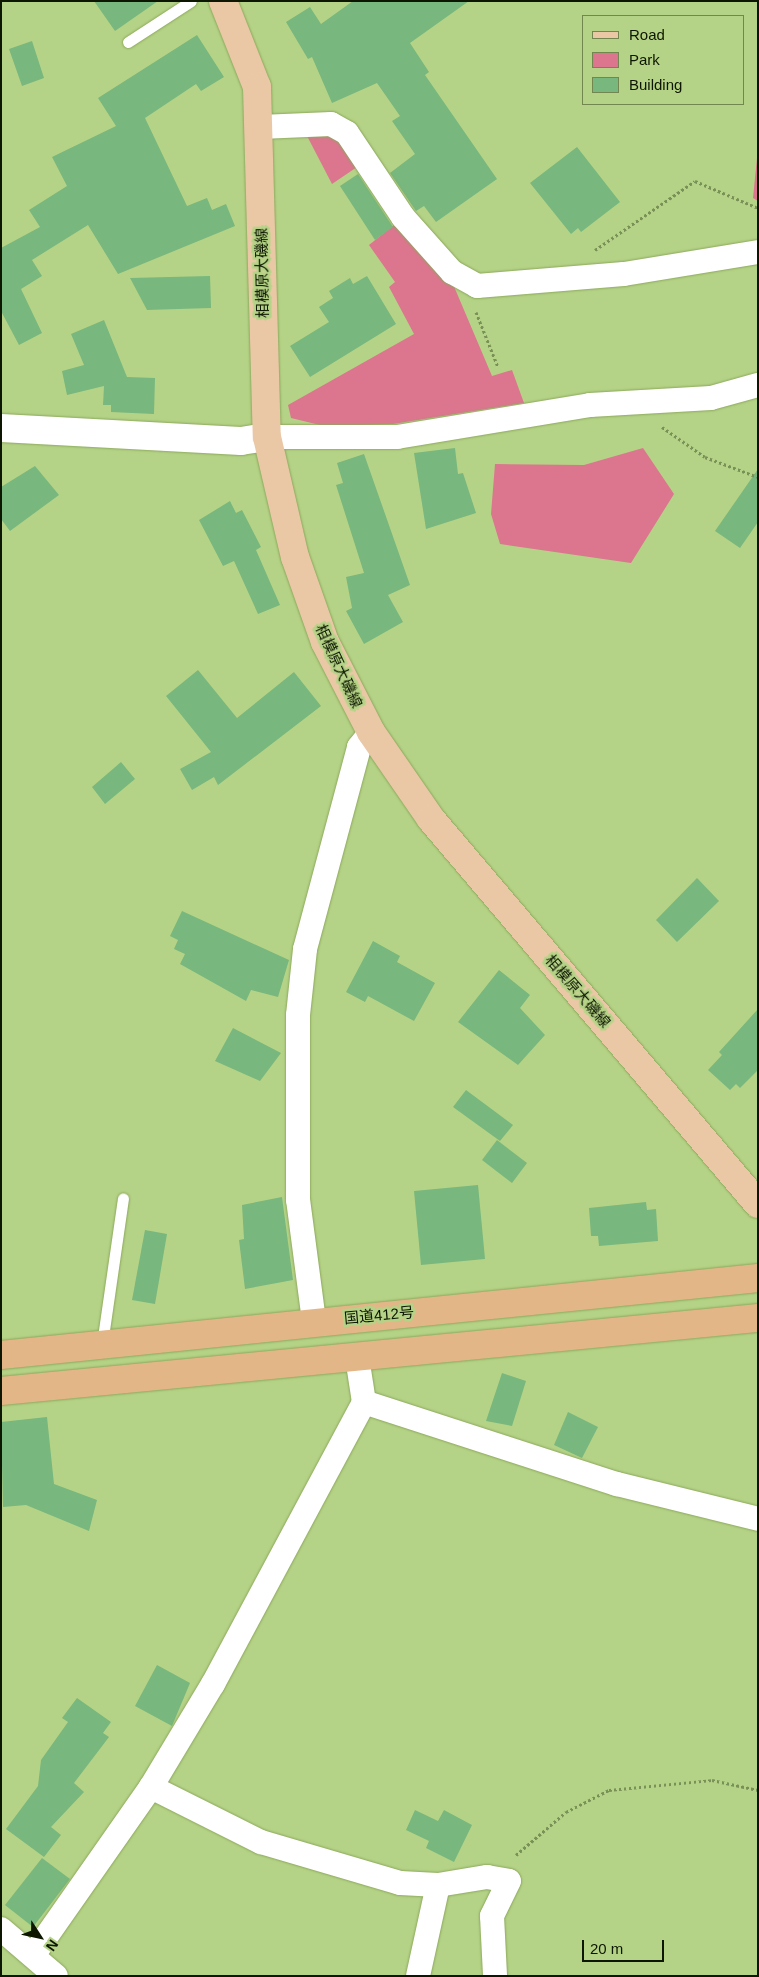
<!DOCTYPE html>
<meta charset="utf-8">
<style>
body{margin:0}
#map{position:relative;width:759px;height:1977px;overflow:hidden;background:#b5d386;font-family:Helvetica,"Noto Sans JP",sans-serif}
div>[style]{position:absolute}
.green>*{inset:0;background:#db768e}
.building>*{inset:0;background:#78b77d}
.path>*{height:3px;margin-top:-1.5px;transform-origin:0;background:repeating-linear-gradient(90deg,#799057 0 2.5px,transparent 0 5px)}
.roads{filter:drop-shadow(0 0 1px #8ca85d) drop-shadow(0 0 1px #8ca85d)}
.service>*{height:11px;margin:-5.5px;padding:0 5.5px;transform-origin:5.5px;border-radius:5.5px;background:#fff}
.minor>*{height:24px;margin:-12px;padding:0 12px;transform-origin:12px;border-radius:12px;background:#fff}
.tertiary>*{height:28px;margin:-14px;padding:0 14px;transform-origin:14px;border-radius:14px;background:#fff}
.primary>*{height:28px;margin:-14px;padding:0 14px;transform-origin:14px;border-radius:14px;background:#eac8a6}
.trunk>*{height:28px;margin:-14px;padding:0 14px;transform-origin:14px;border-radius:14px;background:#e3b688}
span{translate:-50% -50%;white-space:nowrap;text-align:center;line-height:1.15;-webkit-text-stroke:5px #b5d386;paint-order:stroke}
.street-label{font-size:15px;color:#0d1600}
.frame{position:absolute;inset:0;border:2px solid #0d1600;pointer-events:none}
.legend{position:absolute;left:582px;top:15px;width:162px;height:90px;box-sizing:border-box;background:#b5d386;border:1px solid #728750;margin:0;padding:6px 9px;list-style:none;font-size:15px;color:#0d1600}
.legend li{display:flex;align-items:center;gap:10px;height:25px}
.legend b{width:25px;border:1px solid #728750}
.north{position:absolute;left:15px;top:1912px;width:50px;height:50px;-webkit-text-stroke:4px #b5d386;paint-order:stroke;rotate:125deg;font-size:14px;font-weight:700;line-height:20px;text-align:center;color:#0d1600}
.north::after{content:'';display:block;margin:auto;width:18px;height:22px;background:#0d1600;clip-path:polygon(50% 0,100% 100%,50% 72%,0 100%)}
.scale{position:absolute;left:582px;top:1940px;width:82px;height:22px;box-sizing:border-box;border:2px solid #0d1600;border-top:0;padding-left:6px;font-size:15px;line-height:18px;white-space:nowrap;color:#0d1600;-webkit-text-stroke:4px #b5d386;paint-order:stroke}
</style>
<div id="map">
<div class="green">
<i style="clip-path:polygon(329px 131px,360px 165px,332px 184px,306px 134px)"></i>
<i style="clip-path:polygon(758px 148px,758px 201px,753px 198px)"></i>
<i style="clip-path:polygon(394px 225px,450px 277px,492px 376px,512px 370px,524px 403px,393px 424px,324px 426px,291px 418px,288px 405px,414px 334px,389px 287px,395px 282px,369px 245px)"></i>
<i style="clip-path:polygon(643px 448px,674px 494px,631px 563px,500px 544px,491px 514px,495px 464px,584px 465px)"></i>
</div>
<div class="building">
<i style="clip-path:polygon(94px 1px,158px 1px,115px 31px)"></i>
<i style="clip-path:polygon(353px 1px,469px 1px,410px 43px,429px 72px,425px 75px,497px 179px,436px 222px,424px 206px,416px 211px,390px 173px,415px 154px,392px 121px,400px 116px,377px 83px,332px 103px,312px 57px,308px 59px,286px 22px,310px 7px,321px 24px)"></i>
<i style="clip-path:polygon(197px 35px,224px 77px,201px 91px,196px 84px,145px 118px,187px 206px,207px 198px,212px 210px,226px 204px,235px 226px,118px 274px,88px 225px,32px 260px,42px 276px,21px 289px,42px 333px,19px 345px,1px 311px,1px 248px,40px 227px,29px 210px,67px 186px,52px 157px,116px 126px,98px 98px)"></i>
<i style="clip-path:polygon(32px 41px,44px 78px,22px 86px,9px 49px)"></i>
<i style="clip-path:polygon(577px 147px,620px 202px,581px 232px,578px 228px,571px 234px,530px 183px)"></i>
<i style="clip-path:polygon(358px 174px,393px 227px,375px 240px,340px 186px)"></i>
<i style="clip-path:polygon(210px 276px,211px 308px,147px 310px,130px 278px)"></i>
<i style="clip-path:polygon(367px 276px,396px 324px,310px 377px,290px 346px,329px 322px,319px 307px,333px 298px,329px 291px,350px 278px,353px 284px)"></i>
<i style="clip-path:polygon(104px 320px,127px 377px,155px 378px,154px 414px,111px 412px,111px 405px,103px 405px,104px 386px,67px 395px,62px 371px,84px 365px,71px 334px)"></i>
<i style="clip-path:polygon(455px 448px,458px 474px,463px 473px,476px 513px,426px 529px,414px 453px)"></i>
<i style="clip-path:polygon(364px 454px,410px 585px,388px 595px,403px 622px,364px 644px,346px 611px,352px 608px,346px 577px,364px 573px,336px 485px,343px 483px,337px 463px)"></i>
<i style="clip-path:polygon(35px 466px,59px 495px,10px 531px,1px 519px,1px 487px)"></i>
<i style="clip-path:polygon(758px 469px,758px 522px,740px 548px,715px 531px)"></i>
<i style="clip-path:polygon(230px 501px,236px 513px,242px 510px,261px 547px,256px 550px,280px 605px,258px 614px,234px 561px,223px 566px,199px 520px)"></i>
<i style="clip-path:polygon(198px 670px,237px 718px,294px 672px,321px 706px,218px 785px,214px 777px,192px 790px,180px 769px,211px 752px,166px 696px)"></i>
<i style="clip-path:polygon(121px 762px,135px 779px,105px 804px,92px 787px)"></i>
<i style="clip-path:polygon(697px 878px,719px 901px,677px 942px,656px 920px)"></i>
<i style="clip-path:polygon(182px 911px,289px 960px,278px 997px,251px 990px,246px 1001px,180px 964px,185px 954px,174px 949px,178px 940px,170px 936px)"></i>
<i style="clip-path:polygon(373px 941px,400px 956px,397px 962px,435px 983px,414px 1021px,368px 996px,365px 1002px,346px 992px)"></i>
<i style="clip-path:polygon(499px 970px,530px 995px,520px 1008px,545px 1035px,518px 1065px,458px 1022px)"></i>
<i style="clip-path:polygon(758px 1009px,758px 1070px,740px 1088px,736px 1084px,730px 1090px,708px 1070px,722px 1055px,719px 1052px)"></i>
<i style="clip-path:polygon(233px 1028px,281px 1053px,260px 1081px,215px 1061px)"></i>
<i style="clip-path:polygon(466px 1090px,513px 1125px,500px 1141px,453px 1107px)"></i>
<i style="clip-path:polygon(497px 1140px,527px 1163px,512px 1183px,482px 1160px)"></i>
<i style="clip-path:polygon(478px 1185px,485px 1259px,421px 1265px,414px 1191px)"></i>
<i style="clip-path:polygon(282px 1197px,293px 1280px,245px 1289px,239px 1240px,244px 1239px,242px 1205px)"></i>
<i style="clip-path:polygon(646px 1202px,647px 1210px,656px 1209px,658px 1241px,599px 1246px,598px 1236px,591px 1236px,589px 1208px)"></i>
<i style="clip-path:polygon(145px 1230px,167px 1234px,155px 1304px,132px 1300px)"></i>
<i style="clip-path:polygon(502px 1373px,526px 1381px,512px 1426px,486px 1421px)"></i>
<i style="clip-path:polygon(568px 1412px,598px 1427px,582px 1458px,554px 1445px)"></i>
<i style="clip-path:polygon(47px 1417px,54px 1484px,97px 1500px,89px 1531px,26px 1505px,3px 1507px,1px 1422px)"></i>
<i style="clip-path:polygon(157px 1665px,190px 1683px,172px 1726px,135px 1706px)"></i>
<i style="clip-path:polygon(77px 1698px,111px 1722px,103px 1733px,109px 1737px,74px 1783px,84px 1792px,51px 1827px,61px 1835px,44px 1857px,6px 1829px,38px 1786px,41px 1760px,68px 1722px,62px 1718px)"></i>
<i style="clip-path:polygon(415px 1810px,438px 1821px,444px 1810px,472px 1825px,454px 1862px,426px 1848px,429px 1841px,406px 1830px)"></i>
<i style="clip-path:polygon(42px 1858px,70px 1879px,33px 1927px,5px 1905px)"></i>
</div>
<div class="path">
<i style="left:595px;top:250px;width:121px;rotate:-34.6deg"></i>
<i style="left:695px;top:181px;width:69px;rotate:23.2deg"></i>
<i style="left:476px;top:312px;width:59px;rotate:68.2deg"></i>
<i style="left:662px;top:427px;width:52px;rotate:34.9deg"></i>
<i style="left:705px;top:457px;width:57px;rotate:20.7deg"></i>
<i style="left:516px;top:1855px;width:66px;rotate:-40.7deg"></i>
<i style="left:566px;top:1812px;width:48px;rotate:-27.1deg"></i>
<i style="left:609px;top:1790px;width:103px;rotate:-5.5deg"></i>
<i style="left:712px;top:1780px;width:47px;rotate:12.3deg"></i>
</div>
<div class="roads">
<div class="service">
<i style="left:128px;top:42px;width:75px;rotate:-33.1deg"></i>
<i style="left:102px;top:1344px;width:147px;rotate:-81.8deg"></i>
</div>
<div class="minor">
<i style="left:260px;top:127px;width:71px;rotate:-2.4deg"></i>
<i style="left:331px;top:124px;width:18px;rotate:29deg"></i>
<i style="left:347px;top:133px;width:101px;rotate:56.3deg"></i>
<i style="left:403px;top:217px;width:74px;rotate:48.3deg"></i>
<i style="left:452px;top:272px;width:29px;rotate:29deg"></i>
<i style="left:477px;top:286px;width:147px;rotate:-4.7deg"></i>
<i style="left:624px;top:274px;width:136px;rotate:-9.3deg"></i>
<i style="left:267px;top:437px;width:130px"></i>
<i style="left:397px;top:437px;width:196px;rotate:-9.4deg"></i>
<i style="left:590px;top:405px;width:121px;rotate:-3.3deg"></i>
<i style="left:711px;top:398px;width:49px;rotate:-15.5deg"></i>
<i style="left:314px;top:1321px;width:122px;rotate:-97.5deg"></i>
<i style="left:298px;top:1200px;width:185px;rotate:-90deg"></i>
<i style="left:298px;top:1015px;width:66px;rotate:-83.9deg"></i>
<i style="left:305px;top:949px;width:209px;rotate:-75deg"></i>
<i style="left:359px;top:747px;width:19px;rotate:-51deg"></i>
<i style="left:357px;top:1357px;width:46px;rotate:81.2deg"></i>
<i style="left:364px;top:1402px;width:266px;rotate:18deg"></i>
<i style="left:617px;top:1484px;width:145px;rotate:13.9deg"></i>
<i style="left:151px;top:1787px;width:123px;rotate:26.6deg"></i>
<i style="left:261px;top:1842px;width:145px;rotate:16.4deg"></i>
<i style="left:400px;top:1883px;width:38px;rotate:3deg"></i>
<i style="left:438px;top:1885px;width:50px;rotate:-9.3deg"></i>
<i style="left:487px;top:1877px;width:22px;rotate:10deg"></i>
<i style="left:509px;top:1881px;width:39px;rotate:116deg"></i>
<i style="left:492px;top:1916px;width:60px;rotate:87.1deg"></i>
<i style="left:1px;top:1929px;width:72px;rotate:40.5deg"></i>
<i style="left:34px;top:1954px;width:204px;rotate:-55deg"></i>
<i style="left:151px;top:1787px;width:120px;rotate:-59deg"></i>
<i style="left:213px;top:1684px;width:320px;rotate:-61.8deg"></i>
<i style="left:418px;top:1976px;width:93px;rotate:-77.6deg"></i>
</div>
<div class="tertiary">
<i style="left:1px;top:428px;width:240px;rotate:3.1deg"></i>
<i style="left:241px;top:441px;width:26px;rotate:-9deg"></i>
</div>
<div class="primary">
<i style="left:223px;top:1px;width:92px;rotate:68.4deg"></i>
<i style="left:257px;top:87px;width:350px;rotate:88.4deg"></i>
<i style="left:267px;top:437px;width:123px;rotate:76.9deg"></i>
<i style="left:295px;top:557px;width:90px;rotate:70.6deg"></i>
<i style="left:325px;top:642px;width:101px;rotate:62.9deg"></i>
<i style="left:371px;top:732px;width:106px;rotate:55.4deg"></i>
<i style="left:431px;top:819px;width:505px;rotate:49.66deg"></i>
</div>
<div class="trunk">
<i style="left:1px;top:1355px;width:761px;rotate:-5.81deg"></i>
<i style="left:1px;top:1391px;width:761px;rotate:-5.51deg"></i>
</div>
</div>
<div class="street-label">
<span style="left:262px;top:273px;rotate:-91deg">相模原大磯線</span>
<span style="left:339px;top:666px;rotate:65deg">相模原大磯線</span>
<span style="left:578px;top:991px;rotate:49deg">相模原大磯線</span>
<span style="left:379px;top:1315px;rotate:-5deg">国道412号</span>
</div>
<div class="frame"></div>
<ul class="legend">
<li><b style="height:6px;background:#eac8a6"></b>Road</li>
<li><b style="height:14px;background:#db768e"></b>Park</li>
<li><b style="height:14px;background:#78b77d"></b>Building</li>
</ul>
<div class="north">N</div>
<div class="scale">20 m</div>
</div>
